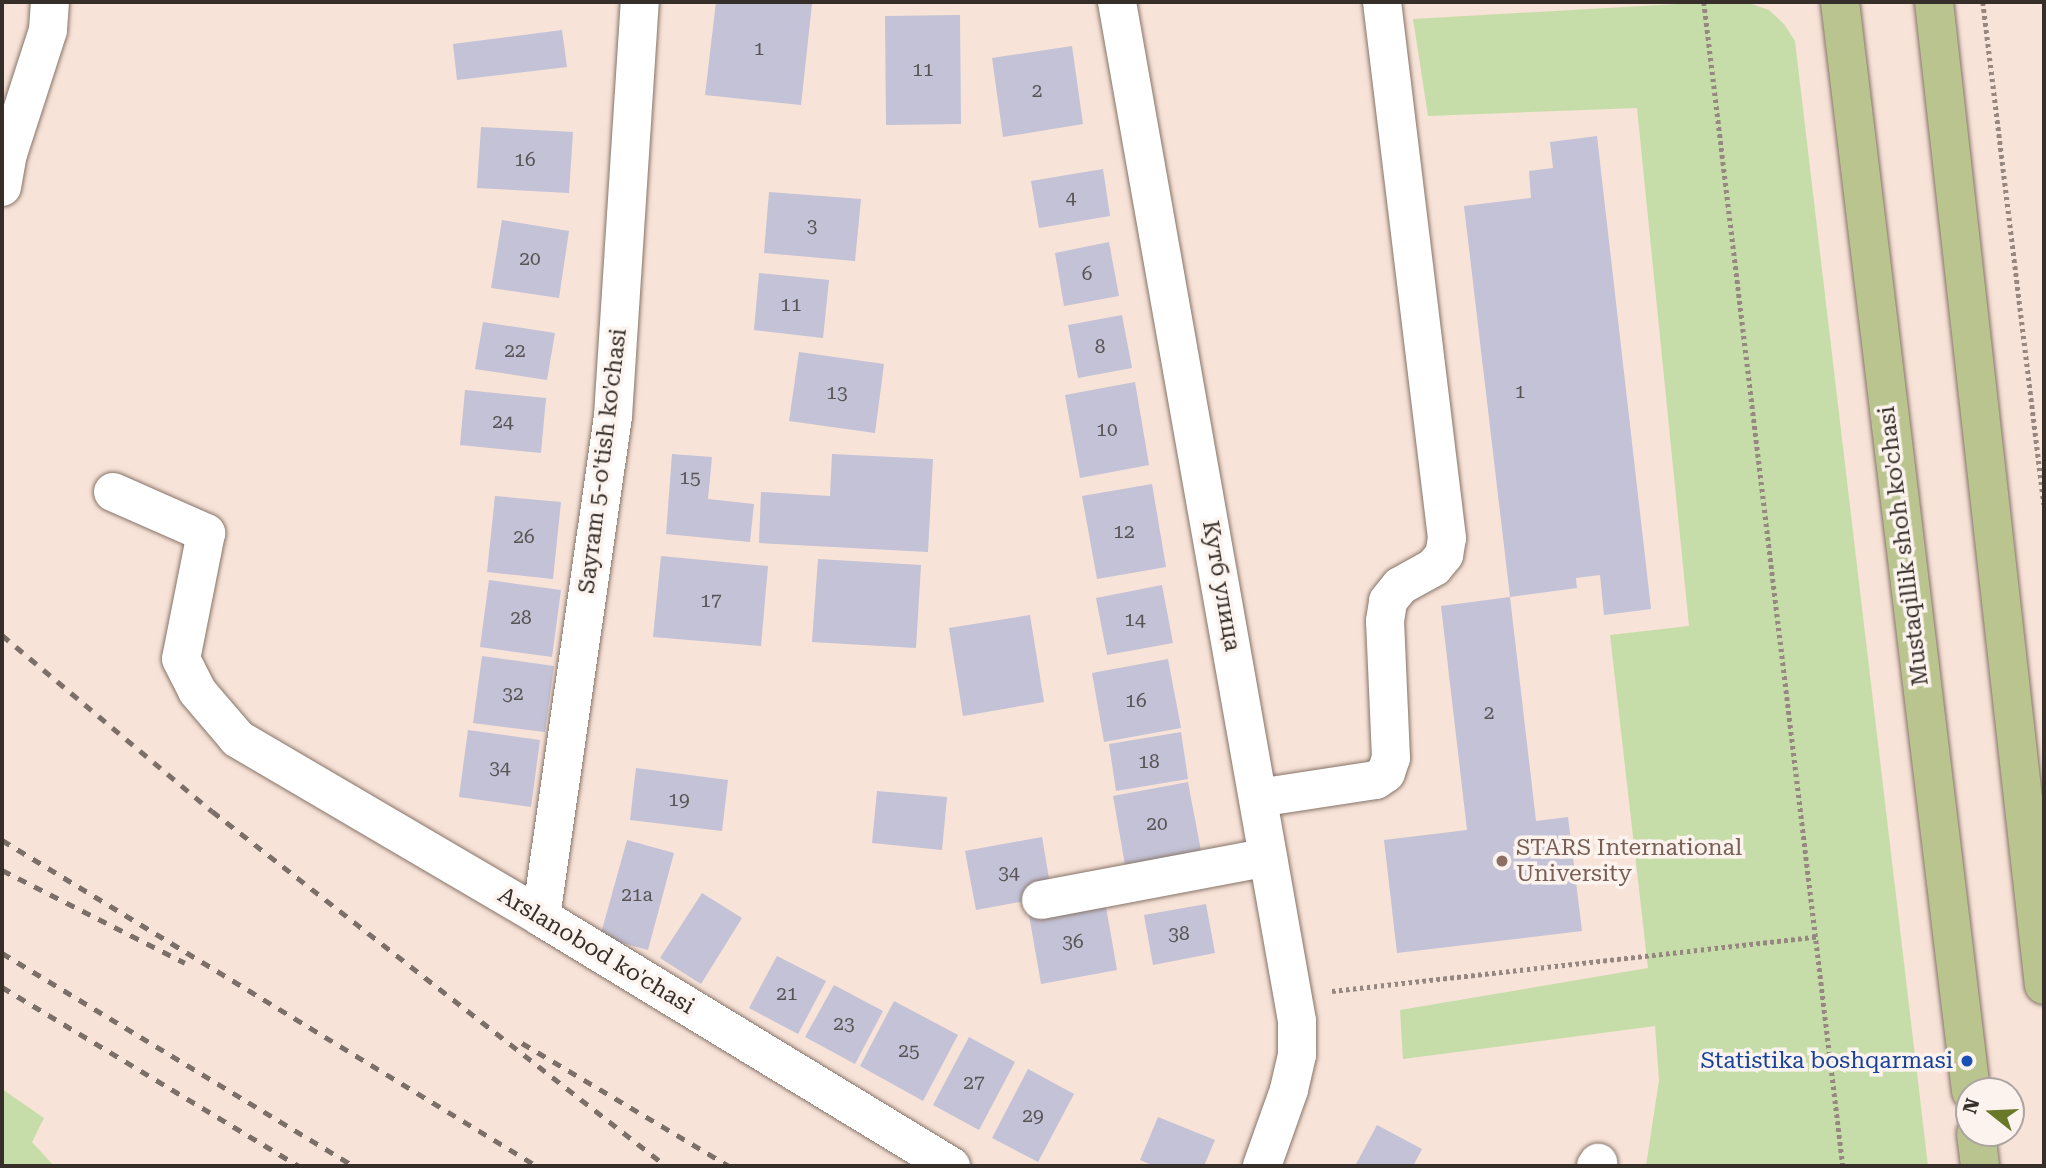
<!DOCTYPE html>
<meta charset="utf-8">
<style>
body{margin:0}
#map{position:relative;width:2046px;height:1168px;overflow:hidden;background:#f8e3d8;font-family:"Roboto Serif",serif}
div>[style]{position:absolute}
.green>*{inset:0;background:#c7dda9}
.building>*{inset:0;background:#c3c2d6}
.path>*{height:4.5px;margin-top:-2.25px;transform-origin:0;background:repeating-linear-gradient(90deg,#968880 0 3.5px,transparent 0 7px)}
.roads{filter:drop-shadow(0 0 2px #867469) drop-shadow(0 0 2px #867469)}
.minor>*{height:38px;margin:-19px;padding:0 19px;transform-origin:19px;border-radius:19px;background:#fff}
.major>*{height:38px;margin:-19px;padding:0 19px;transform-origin:19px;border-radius:19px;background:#b9c48e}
.rail>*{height:5px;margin-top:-2.5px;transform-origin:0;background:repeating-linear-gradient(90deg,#7b6f68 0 9px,transparent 0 18px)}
.dots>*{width:19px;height:19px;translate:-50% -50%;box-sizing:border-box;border:4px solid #fcf3ef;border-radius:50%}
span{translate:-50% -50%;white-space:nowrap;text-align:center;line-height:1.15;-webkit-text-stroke:7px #fcf3ef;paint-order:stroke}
.number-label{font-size:19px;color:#585354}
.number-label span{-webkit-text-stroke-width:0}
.street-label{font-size:23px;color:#352e29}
.education-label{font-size:23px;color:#785e54}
.left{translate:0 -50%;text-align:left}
.transit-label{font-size:23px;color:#164399}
.right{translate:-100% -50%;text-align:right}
.frame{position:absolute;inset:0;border:4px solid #352e29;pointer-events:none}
.north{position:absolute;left:1955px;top:1077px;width:70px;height:70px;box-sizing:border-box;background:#fcf3ef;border:2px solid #aca4a0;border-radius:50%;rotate:288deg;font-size:19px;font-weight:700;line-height:28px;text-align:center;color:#352e29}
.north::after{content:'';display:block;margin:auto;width:24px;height:32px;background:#687a2a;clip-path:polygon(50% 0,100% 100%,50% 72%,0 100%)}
</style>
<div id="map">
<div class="green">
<i style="clip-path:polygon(1712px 2px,1749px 3px,1769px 10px,1784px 24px,1795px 41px,1928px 1166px,1646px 1166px,1659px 1080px,1655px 1026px,1403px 1059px,1400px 1010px,1648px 968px,1610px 635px,1689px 626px,1637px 108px,1428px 116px,1413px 19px)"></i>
<i style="clip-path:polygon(2px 1089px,44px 1118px,32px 1142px,54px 1166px,2px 1166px)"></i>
</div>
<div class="building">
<i style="clip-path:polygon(716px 2px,812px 4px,801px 105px,705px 95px)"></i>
<i style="clip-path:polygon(960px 15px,961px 124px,886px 125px,885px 16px)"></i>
<i style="clip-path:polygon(562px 30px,567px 67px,457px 80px,453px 44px)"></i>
<i style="clip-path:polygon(1072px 46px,1083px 124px,1003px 137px,992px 58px)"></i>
<i style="clip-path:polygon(481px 127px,573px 132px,569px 193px,477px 188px)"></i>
<i style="clip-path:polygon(1597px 136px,1651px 609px,1604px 615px,1600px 575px,1576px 578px,1577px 588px,1510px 597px,1464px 206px,1531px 198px,1529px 171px,1553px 168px,1550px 142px)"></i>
<i style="clip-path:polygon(1103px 169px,1110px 216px,1039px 228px,1031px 181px)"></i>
<i style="clip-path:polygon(769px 192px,861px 199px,855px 261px,764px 253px)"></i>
<i style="clip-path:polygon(502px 220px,569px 231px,559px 298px,491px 288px)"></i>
<i style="clip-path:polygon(1109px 242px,1119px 296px,1064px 306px,1055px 253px)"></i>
<i style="clip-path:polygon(759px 273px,829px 280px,823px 338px,754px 330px)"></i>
<i style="clip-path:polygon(1122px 315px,1132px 368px,1078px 378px,1068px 325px)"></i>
<i style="clip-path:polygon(483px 322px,555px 333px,547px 380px,475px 369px)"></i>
<i style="clip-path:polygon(799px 352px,884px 364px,875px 433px,789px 421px)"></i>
<i style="clip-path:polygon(1135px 382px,1149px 465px,1080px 478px,1065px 395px)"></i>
<i style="clip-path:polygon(465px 390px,546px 398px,541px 453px,460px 445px)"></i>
<i style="clip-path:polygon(672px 454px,712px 457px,708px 499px,754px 504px,750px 542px,666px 534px)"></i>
<i style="clip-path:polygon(832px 454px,933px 459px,928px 552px,759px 543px,761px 492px,830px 496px)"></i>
<i style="clip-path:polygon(1152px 484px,1166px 567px,1097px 579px,1082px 496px)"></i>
<i style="clip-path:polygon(495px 496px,561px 502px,553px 579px,487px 572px)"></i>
<i style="clip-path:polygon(661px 556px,768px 566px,761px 646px,653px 637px)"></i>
<i style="clip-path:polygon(818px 559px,921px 565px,916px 648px,812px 642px)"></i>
<i style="clip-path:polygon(489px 580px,561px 590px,552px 657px,480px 647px)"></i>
<i style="clip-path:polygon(1162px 585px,1173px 643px,1107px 655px,1096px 598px)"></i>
<i style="clip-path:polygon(1510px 597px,1536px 821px,1568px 817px,1582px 931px,1397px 953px,1384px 840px,1467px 830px,1441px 606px)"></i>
<i style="clip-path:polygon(1030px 615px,1044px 702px,963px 716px,949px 628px)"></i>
<i style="clip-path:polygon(482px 656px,554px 666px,545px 732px,473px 723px)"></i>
<i style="clip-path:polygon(1168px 659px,1181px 728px,1104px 742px,1092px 673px)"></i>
<i style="clip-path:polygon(468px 730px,540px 740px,531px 807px,459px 797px)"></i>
<i style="clip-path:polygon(1181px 732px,1188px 779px,1116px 791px,1109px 744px)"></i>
<i style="clip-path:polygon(636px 768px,728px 780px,722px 831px,630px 820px)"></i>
<i style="clip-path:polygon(1188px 782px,1201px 851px,1125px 865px,1113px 796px)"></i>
<i style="clip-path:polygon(877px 791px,947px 797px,942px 850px,872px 843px)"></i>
<i style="clip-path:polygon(1042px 837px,1052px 896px,976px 910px,965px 851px)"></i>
<i style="clip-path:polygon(627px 840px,674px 853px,648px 950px,600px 937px)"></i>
<i style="clip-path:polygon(702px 893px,742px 918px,701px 984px,660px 958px)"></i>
<i style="clip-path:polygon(1105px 901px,1117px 970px,1041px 984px,1029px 915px)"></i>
<i style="clip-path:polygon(1206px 904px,1215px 953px,1153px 965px,1144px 915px)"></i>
<i style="clip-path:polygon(777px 956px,826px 981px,798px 1034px,749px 1008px)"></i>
<i style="clip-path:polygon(834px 985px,883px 1011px,855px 1064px,805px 1037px)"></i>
<i style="clip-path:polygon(894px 1001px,958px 1035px,923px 1101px,860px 1066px)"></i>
<i style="clip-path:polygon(969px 1037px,1015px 1062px,979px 1130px,933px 1105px)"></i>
<i style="clip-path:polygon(1028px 1069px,1074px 1094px,1038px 1162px,992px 1138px)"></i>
<i style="clip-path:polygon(1158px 1117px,1215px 1140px,1204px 1166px,1154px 1166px,1140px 1160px)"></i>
<i style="clip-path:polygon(1377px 1125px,1422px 1149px,1413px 1166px,1355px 1166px)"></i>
</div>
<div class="path">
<i style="left:1704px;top:2px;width:1172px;rotate:83.19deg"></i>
<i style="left:1983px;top:2px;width:506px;rotate:83.07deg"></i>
<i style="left:1332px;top:991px;width:488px;rotate:-6.4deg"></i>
</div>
<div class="roads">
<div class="minor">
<i style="left:1117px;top:2px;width:1035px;rotate:79.98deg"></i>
<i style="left:1297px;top:1021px;width:34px;rotate:90deg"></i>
<i style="left:1297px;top:1055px;width:36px;rotate:103deg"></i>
<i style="left:1289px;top:1090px;width:81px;rotate:109.6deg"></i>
<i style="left:2px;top:187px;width:34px;rotate:-80deg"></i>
<i style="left:8px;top:154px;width:130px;rotate:-72.1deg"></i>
<i style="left:48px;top:30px;width:28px;rotate:-86deg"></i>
<i style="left:113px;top:492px;width:102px;rotate:23.8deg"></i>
<i style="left:206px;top:533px;width:128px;rotate:101.2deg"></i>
<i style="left:181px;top:659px;width:36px;rotate:63deg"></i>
<i style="left:197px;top:691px;width:63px;rotate:49.5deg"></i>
<i style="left:238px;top:739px;width:351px;rotate:30.4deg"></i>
<i style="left:541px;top:917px;width:480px;rotate:31.3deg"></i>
<i style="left:1258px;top:798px;width:119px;rotate:-8.7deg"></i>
<i style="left:1376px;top:780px;width:12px;rotate:-35deg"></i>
<i style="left:1386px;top:773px;width:16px;rotate:-72deg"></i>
<i style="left:1391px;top:758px;width:137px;rotate:-92.5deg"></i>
<i style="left:1385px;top:621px;width:20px;rotate:-81deg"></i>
<i style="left:1388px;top:601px;width:19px;rotate:-51deg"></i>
<i style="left:1400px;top:586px;width:39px;rotate:-29deg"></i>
<i style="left:1434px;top:567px;width:16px;rotate:-50deg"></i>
<i style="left:1444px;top:555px;width:17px;rotate:-80deg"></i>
<i style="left:1447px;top:538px;width:540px;rotate:-96.91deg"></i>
<i style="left:1041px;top:900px;width:231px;rotate:-10.7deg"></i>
<i style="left:541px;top:917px;width:506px;rotate:-81.82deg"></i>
<i style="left:613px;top:416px;width:415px;rotate:-86.3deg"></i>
<i style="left:1596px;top:1166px;width:4px;rotate:-56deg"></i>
</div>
<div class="major">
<i style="left:1840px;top:2px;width:1097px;rotate:83.14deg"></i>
<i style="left:1934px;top:2px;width:989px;rotate:83.62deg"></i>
<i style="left:1976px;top:1133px;width:33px;rotate:83deg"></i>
</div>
</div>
<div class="rail">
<i style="left:2px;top:635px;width:274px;rotate:40deg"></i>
<i style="left:212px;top:811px;width:576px;rotate:38.02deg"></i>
<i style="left:2px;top:840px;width:626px;rotate:31.36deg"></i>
<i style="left:2px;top:870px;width:205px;rotate:26.9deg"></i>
<i style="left:2px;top:953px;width:411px;rotate:31.2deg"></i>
<i style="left:2px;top:987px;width:347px;rotate:31.1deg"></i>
<i style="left:522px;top:1043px;width:241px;rotate:30.7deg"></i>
</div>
<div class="dots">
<i style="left:1502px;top:861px;background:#8d6e63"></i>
<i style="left:1967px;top:1061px;background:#1a4fb4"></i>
</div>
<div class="number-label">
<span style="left:759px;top:49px">1</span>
<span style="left:923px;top:70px">11</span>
<span style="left:1037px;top:91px">2</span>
<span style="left:525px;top:160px">16</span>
<span style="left:1071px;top:198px">4</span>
<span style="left:812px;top:226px">3</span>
<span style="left:530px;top:259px">20</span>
<span style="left:1087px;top:274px">6</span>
<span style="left:791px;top:305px">11</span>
<span style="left:1100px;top:347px">8</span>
<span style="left:515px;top:351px">22</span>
<span style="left:1520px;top:392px">1</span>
<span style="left:837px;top:393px">13</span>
<span style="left:503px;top:422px">24</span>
<span style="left:1107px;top:430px">10</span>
<span style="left:690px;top:478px">15</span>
<span style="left:1124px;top:532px">12</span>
<span style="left:524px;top:537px">26</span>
<span style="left:711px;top:601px">17</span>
<span style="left:521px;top:618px">28</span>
<span style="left:1135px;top:620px">14</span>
<span style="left:513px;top:694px">32</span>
<span style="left:1136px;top:701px">16</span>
<span style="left:1489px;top:713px">2</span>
<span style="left:1149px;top:762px">18</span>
<span style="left:500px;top:768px">34</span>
<span style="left:679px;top:800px">19</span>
<span style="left:1157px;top:824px">20</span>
<span style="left:1009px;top:873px">34</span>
<span style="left:637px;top:895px">21a</span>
<span style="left:1179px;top:934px">38</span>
<span style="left:1073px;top:942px">36</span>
<span style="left:787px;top:994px">21</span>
<span style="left:844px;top:1024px">23</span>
<span style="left:909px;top:1051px">25</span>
<span style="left:974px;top:1083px">27</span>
<span style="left:1033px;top:1116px">29</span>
</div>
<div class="street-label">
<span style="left:603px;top:461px;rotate:-83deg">Sayram 5-o'tish ko'chasi</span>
<span style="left:1904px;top:546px;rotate:-97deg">Mustaqillik shoh ko'chasi</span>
<span style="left:1221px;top:586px;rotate:80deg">Кутб улица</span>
<span style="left:596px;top:951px;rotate:31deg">Arslanobod ko'chasi</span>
</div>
<div class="education-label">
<span class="left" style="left:1516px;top:861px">STARS International<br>University</span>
</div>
<div class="transit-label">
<span class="right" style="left:1953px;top:1061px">Statistika boshqarmasi</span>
</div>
<div class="frame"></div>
<div class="north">N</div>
</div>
